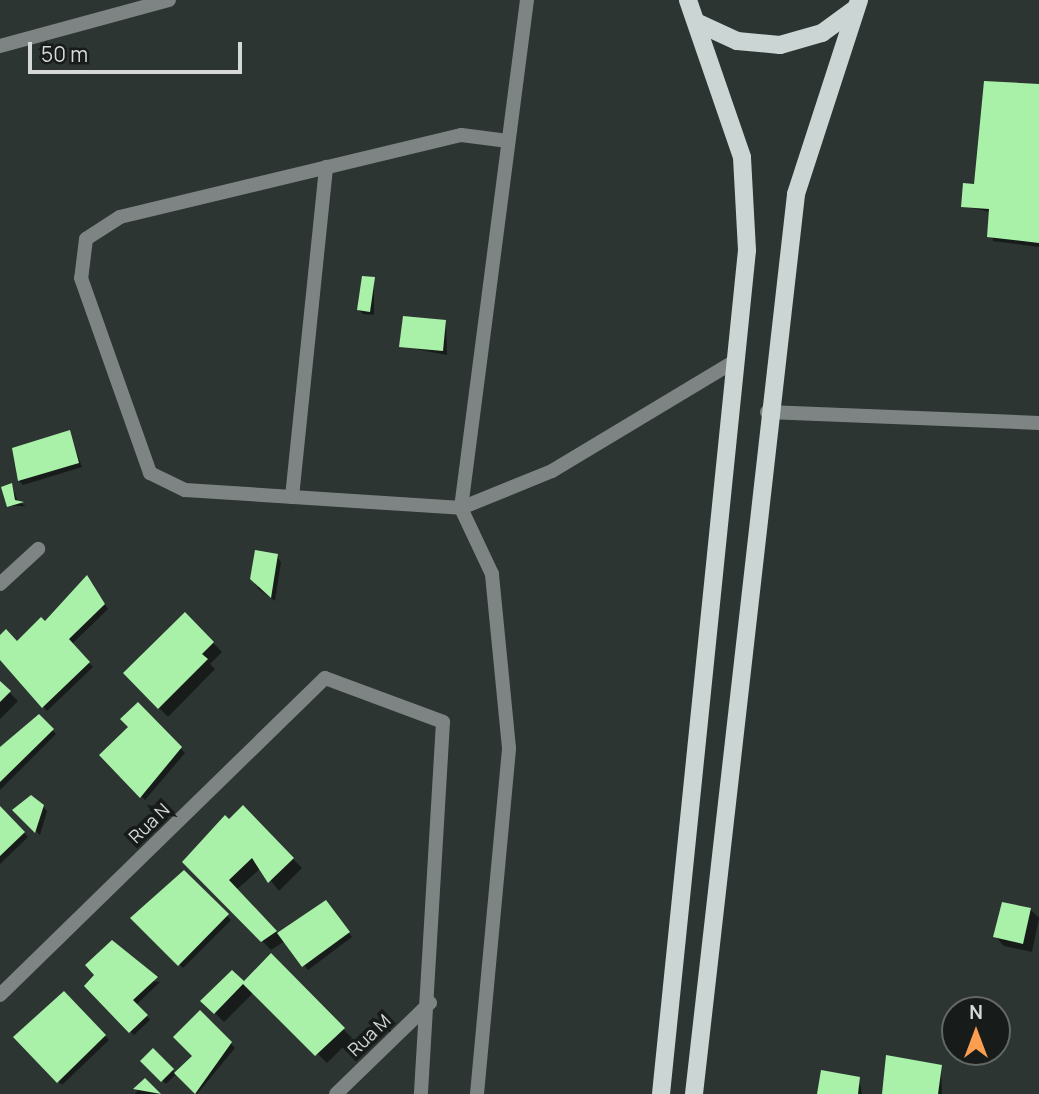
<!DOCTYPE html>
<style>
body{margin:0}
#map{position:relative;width:1039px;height:1094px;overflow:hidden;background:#2c3531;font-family:Manrope,sans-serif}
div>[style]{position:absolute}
.shadow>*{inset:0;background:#0007}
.building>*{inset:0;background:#a9f0a9}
.minor>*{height:14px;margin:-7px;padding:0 7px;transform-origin:7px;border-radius:7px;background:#7e8483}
.primary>*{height:18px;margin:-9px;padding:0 9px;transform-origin:9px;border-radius:9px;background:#cad5d4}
span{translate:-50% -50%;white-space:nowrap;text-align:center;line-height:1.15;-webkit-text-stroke:7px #171b19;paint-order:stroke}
.street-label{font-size:18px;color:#d5dad8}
.north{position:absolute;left:941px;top:996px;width:70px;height:70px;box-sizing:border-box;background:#171b19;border:2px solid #636765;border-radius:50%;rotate:0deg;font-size:19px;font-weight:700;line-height:28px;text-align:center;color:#d5dad8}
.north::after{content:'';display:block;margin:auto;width:24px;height:32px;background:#fb9e50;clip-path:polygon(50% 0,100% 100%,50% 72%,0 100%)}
.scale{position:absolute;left:28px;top:42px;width:214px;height:32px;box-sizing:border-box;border:4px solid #d5dad8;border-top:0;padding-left:9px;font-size:21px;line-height:24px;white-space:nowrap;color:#d5dad8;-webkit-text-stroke:5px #171b19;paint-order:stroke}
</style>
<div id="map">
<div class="shadow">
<i style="clip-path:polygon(1039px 86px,1039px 247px,993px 241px,990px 212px,962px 206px)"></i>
<i style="clip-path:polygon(374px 279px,374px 315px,363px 314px,359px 310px)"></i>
<i style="clip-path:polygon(446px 322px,447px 355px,401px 346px)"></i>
<i style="clip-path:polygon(69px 432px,82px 467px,23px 485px,19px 481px)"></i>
<i style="clip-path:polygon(12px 485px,18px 502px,26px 506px,9px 506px)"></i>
<i style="clip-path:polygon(277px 557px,281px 562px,275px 601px,257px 588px)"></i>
<i style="clip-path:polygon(87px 577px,108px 609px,71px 645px,93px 667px,47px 711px,0 658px,0 637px,17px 643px,46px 624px)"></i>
<i style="clip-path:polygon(185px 614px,222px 652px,210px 664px,215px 669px,168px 717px,125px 673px)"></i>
<i style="clip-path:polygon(0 683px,18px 701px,0 719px)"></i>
<i style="clip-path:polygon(138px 705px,185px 753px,145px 800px,101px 755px,130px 727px)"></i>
<i style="clip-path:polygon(39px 717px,56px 734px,0 790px,0 749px)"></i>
<i style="clip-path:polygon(43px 806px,47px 811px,40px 835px,15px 810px)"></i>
<i style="clip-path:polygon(243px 808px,302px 868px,279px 891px,261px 868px,236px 890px,279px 934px,329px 906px,352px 937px,308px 970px,285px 941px,271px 950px,184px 862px)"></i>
<i style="clip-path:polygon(0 809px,28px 837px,0 864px)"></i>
<i style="clip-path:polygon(184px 872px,231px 920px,183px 968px,132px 918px)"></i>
<i style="clip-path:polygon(1030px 909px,1039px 918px,1032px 952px,1004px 946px,995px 936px)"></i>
<i style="clip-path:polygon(271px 956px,352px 1038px,327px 1063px,254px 992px,224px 1022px,203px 1001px,232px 972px,244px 984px)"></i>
<i style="clip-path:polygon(97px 975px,160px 982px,136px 1005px,150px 1020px,134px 1035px,86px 986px)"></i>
<i style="clip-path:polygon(64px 994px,109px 1040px,62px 1085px,15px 1037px)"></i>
<i style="clip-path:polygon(200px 1012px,235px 1048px,197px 1094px,177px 1073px,166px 1084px,143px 1061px,153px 1051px,176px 1074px,195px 1056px)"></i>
<i style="clip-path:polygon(941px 1067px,942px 1094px,884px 1094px)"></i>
<i style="clip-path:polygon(859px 1079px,862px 1094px,819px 1094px)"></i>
<i style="clip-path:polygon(145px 1080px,159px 1094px,135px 1094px)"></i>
</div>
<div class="building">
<i style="clip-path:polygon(984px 81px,1039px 84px,1039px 243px,987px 237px,989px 209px,961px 207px,963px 183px,974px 184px)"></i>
<i style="clip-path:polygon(362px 276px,375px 277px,370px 312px,357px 310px)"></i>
<i style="clip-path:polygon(403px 316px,446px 320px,443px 351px,399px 347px)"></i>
<i style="clip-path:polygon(70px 430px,79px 463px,18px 481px,12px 448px)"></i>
<i style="clip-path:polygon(12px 483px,15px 500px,24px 502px,7px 507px,1px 487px)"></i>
<i style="clip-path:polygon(255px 550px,278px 554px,271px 598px,250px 579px)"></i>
<i style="clip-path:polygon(87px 575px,105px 604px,69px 639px,90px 662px,42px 708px,0 660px,0 635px,6px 629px,17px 641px,41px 617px,45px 621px)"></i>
<i style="clip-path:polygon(185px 612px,214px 642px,202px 654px,208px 659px,158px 709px,123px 673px)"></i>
<i style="clip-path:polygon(0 681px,11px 691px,0 702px)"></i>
<i style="clip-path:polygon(138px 702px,182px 747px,140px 798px,99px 755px,128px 727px,120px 719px)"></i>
<i style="clip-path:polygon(39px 714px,54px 729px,0 782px,0 747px)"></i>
<i style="clip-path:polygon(31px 795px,44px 805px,35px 833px,12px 810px)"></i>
<i style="clip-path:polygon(243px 805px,294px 858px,268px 883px,252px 858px,229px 880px,277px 931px,261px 942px,182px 862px,225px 815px,229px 819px)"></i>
<i style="clip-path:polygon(0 806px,25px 832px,0 856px)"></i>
<i style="clip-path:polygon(184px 870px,229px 914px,178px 966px,130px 918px)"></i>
<i style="clip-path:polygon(326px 900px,350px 932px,302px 967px,277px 933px)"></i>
<i style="clip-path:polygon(1002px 902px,1031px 908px,1023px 944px,993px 937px)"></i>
<i style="clip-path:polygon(112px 940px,158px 977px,133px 1000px,148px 1015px,129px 1033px,84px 986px,94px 975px,85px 965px)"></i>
<i style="clip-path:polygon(271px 953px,345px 1028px,315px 1056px,243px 984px,214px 1014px,200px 1001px,232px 970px,244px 981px)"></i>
<i style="clip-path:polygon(64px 991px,106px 1035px,57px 1083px,13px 1037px)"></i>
<i style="clip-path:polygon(200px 1010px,232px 1042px,195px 1094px,174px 1073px,192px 1056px,173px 1037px)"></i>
<i style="clip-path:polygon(153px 1048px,174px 1069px,161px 1082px,140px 1061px)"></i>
<i style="clip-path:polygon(886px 1055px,942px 1065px,938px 1094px,882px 1094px)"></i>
<i style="clip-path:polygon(821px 1070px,860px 1077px,858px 1094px,817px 1094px)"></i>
<i style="clip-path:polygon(145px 1078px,161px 1094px,133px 1089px)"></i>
</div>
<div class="minor">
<i style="left:0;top:46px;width:175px;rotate:-15.2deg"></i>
<i style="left:508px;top:141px;width:47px;rotate:-172.7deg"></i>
<i style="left:461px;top:135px;width:351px;rotate:166.5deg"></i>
<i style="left:120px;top:217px;width:40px;rotate:147.1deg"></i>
<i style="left:86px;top:239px;width:39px;rotate:97deg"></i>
<i style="left:81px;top:278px;width:207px;rotate:70.5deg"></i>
<i style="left:150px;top:473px;width:39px;rotate:26deg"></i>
<i style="left:185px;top:490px;width:277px;rotate:3.7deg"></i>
<i style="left:461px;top:508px;width:98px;rotate:-22.1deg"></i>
<i style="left:552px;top:471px;width:216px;rotate:-31deg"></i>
<i style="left:767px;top:412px;width:272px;rotate:2.3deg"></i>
<i style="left:292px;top:497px;width:332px;rotate:-84.1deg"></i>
<i style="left:0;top:584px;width:52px;rotate:-42.6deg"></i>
<i style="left:0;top:995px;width:454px;rotate:-44.3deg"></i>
<i style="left:325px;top:678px;width:126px;rotate:20.4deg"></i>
<i style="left:443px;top:722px;width:373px;rotate:93.4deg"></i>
<i style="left:336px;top:1094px;width:131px;rotate:-44.1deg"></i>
<i style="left:477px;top:1094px;width:347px;rotate:-84.7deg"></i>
<i style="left:509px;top:748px;width:175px;rotate:-95.6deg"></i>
<i style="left:492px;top:574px;width:73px;rotate:-115.2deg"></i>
<i style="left:461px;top:508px;width:512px;rotate:-82.6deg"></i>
</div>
<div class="primary">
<i style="left:698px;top:23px;width:43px;rotate:24.8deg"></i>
<i style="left:737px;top:41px;width:43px;rotate:5.3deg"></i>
<i style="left:780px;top:45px;width:44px;rotate:-15.9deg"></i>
<i style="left:822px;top:33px;width:41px;rotate:-36deg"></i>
<i style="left:661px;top:1094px;width:848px;rotate:-84.18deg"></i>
<i style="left:747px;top:250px;width:93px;rotate:-93.1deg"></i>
<i style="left:742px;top:157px;width:166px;rotate:-109deg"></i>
<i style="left:694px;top:1094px;width:906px;rotate:-83.53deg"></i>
<i style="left:796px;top:194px;width:204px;rotate:-72deg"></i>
</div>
<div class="street-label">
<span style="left:149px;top:823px;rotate:-44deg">Rua N</span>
<span style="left:369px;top:1035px;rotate:-44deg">Rua M</span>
</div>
<div class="north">N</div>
<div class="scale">50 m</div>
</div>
